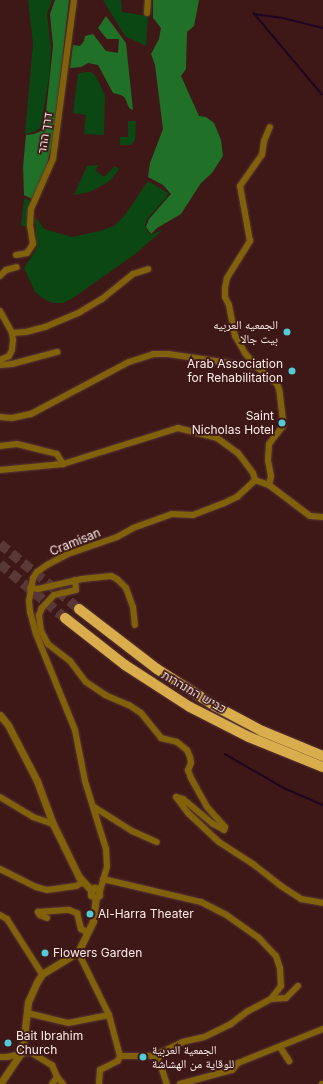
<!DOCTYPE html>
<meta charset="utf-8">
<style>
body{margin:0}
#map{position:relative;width:323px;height:1084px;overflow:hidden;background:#3e1817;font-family:Inter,"Noto Naskh Arabic",Heebo,sans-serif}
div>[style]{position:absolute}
.green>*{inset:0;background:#0b4713}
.forest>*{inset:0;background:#207027}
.stream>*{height:1.5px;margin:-0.75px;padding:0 0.75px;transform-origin:0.75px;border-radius:0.75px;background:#1f0521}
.trunk-tunnel>*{height:10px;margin-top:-5px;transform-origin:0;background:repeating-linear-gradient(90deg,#5a3837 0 10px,transparent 0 15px)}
.roads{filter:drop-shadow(0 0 1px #593635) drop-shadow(0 0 1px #593635)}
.minor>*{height:6px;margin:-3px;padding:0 3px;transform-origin:3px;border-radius:3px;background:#81610a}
.tertiary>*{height:7px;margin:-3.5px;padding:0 3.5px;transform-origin:3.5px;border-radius:3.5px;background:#81610a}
.trunk>*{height:10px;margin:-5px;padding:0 5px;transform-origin:5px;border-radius:5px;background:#d9ad4c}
.dots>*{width:11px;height:11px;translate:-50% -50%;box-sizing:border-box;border:2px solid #3e1817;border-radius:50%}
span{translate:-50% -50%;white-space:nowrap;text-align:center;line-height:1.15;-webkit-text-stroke:3.5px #3e1817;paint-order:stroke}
.street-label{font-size:12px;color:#fcecea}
.poi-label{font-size:12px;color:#fcecea}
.right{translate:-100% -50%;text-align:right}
.left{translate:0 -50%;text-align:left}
</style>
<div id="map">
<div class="green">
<i style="clip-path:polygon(28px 0,52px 0,47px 14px,51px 48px,49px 77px,42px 120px,40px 128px,34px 132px,25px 134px,33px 44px)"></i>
<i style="clip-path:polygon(103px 0,121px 0,122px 12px,148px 16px,146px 46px,125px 36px)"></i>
<i style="clip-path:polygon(85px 72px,91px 72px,96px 76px,105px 96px,104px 135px,84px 134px,86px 115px,73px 113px,78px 74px)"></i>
<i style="clip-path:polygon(128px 121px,136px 121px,135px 140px,131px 145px,120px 145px,120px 137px,128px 137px)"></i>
<i style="clip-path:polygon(99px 165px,95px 170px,104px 177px,115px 166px,119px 169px,111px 180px,103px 185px,89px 192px,74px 195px,87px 166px)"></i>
<i style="clip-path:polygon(148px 181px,168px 193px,166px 198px,147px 219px,145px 226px,150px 235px,163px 230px,135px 254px,73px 298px,63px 303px,53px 303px,44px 299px,35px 292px,24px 268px,37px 248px,35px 216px,44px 229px,72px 237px,100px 231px,114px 226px,125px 215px)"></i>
<i style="clip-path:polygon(24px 198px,31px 201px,28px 226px,21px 226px)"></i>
</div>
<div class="forest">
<i style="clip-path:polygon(55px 0,69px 0,53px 139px,45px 173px,32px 199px,24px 195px,23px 167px,26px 135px,34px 134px,41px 131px,45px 122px,53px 46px,50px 14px)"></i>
<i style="clip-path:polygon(153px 0,199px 0,194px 26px,187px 32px,186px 69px,181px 76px,199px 116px,206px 117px,214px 123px,221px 140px,223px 156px,212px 173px,201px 183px,181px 214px,157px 228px,151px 234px,146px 227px,149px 219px,171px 194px,163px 185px,148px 177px,150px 163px,163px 129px,155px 65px,151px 54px,159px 39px,161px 28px,153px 18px)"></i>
<i style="clip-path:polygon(106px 16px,126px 43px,133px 110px,129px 108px,125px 98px,121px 95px,113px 93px,98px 65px,88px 63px,81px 67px,70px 68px,73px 45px,80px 46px,84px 41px,85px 36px,93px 34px,106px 51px,118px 53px,119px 39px,107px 39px,98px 28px)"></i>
</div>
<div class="stream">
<i style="left:322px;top:95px;width:106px;rotate:-130deg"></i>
<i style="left:254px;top:14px;width:29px;rotate:8deg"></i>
<i style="left:283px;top:18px;width:41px;rotate:14deg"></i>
<i style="left:225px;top:754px;width:68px;rotate:30deg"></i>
<i style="left:284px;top:788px;width:43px;rotate:23.6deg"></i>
</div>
<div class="trunk-tunnel">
<i style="left:0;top:544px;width:102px;rotate:39.4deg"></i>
<i style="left:0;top:564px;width:85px;rotate:39.7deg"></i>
</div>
<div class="roads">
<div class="minor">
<i style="left:147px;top:13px;width:13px;rotate:-86deg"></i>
<i style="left:16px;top:255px;width:11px;rotate:-10deg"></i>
<i style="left:27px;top:253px;width:11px;rotate:-56deg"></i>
<i style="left:33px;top:244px;width:18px;rotate:-99deg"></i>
<i style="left:30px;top:226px;width:17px;rotate:-87deg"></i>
<i style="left:31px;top:209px;width:55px;rotate:-66.3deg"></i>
<i style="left:53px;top:159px;width:160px;rotate:-82.5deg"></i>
<i style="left:0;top:276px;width:8px;rotate:-45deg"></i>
<i style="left:6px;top:270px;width:11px;rotate:-15deg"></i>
<i style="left:0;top:311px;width:25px;rotate:61deg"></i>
<i style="left:12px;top:333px;width:7px;rotate:82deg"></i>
<i style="left:13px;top:340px;width:10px;rotate:96deg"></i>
<i style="left:12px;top:350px;width:7px;rotate:117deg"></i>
<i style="left:9px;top:356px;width:10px;rotate:156deg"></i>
<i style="left:12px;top:333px;width:14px;rotate:-4deg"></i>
<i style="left:26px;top:332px;width:20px;rotate:-15deg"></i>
<i style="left:45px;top:327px;width:38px;rotate:-23deg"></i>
<i style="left:80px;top:312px;width:26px;rotate:-31deg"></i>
<i style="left:102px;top:299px;width:40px;rotate:-39deg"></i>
<i style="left:133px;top:274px;width:16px;rotate:-18deg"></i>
<i style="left:0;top:365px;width:12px;rotate:-5deg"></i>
<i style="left:12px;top:364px;width:47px;rotate:-14.9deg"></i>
<i style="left:0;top:417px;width:12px;rotate:5deg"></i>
<i style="left:12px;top:418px;width:19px;rotate:-12deg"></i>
<i style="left:31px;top:414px;width:111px;rotate:-28deg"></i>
<i style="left:129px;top:362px;width:25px;rotate:-18deg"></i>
<i style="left:153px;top:354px;width:15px"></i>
<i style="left:168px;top:354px;width:90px;rotate:8.3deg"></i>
<i style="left:0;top:446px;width:17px;rotate:-7deg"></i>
<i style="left:17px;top:444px;width:41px;rotate:14deg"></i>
<i style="left:57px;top:454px;width:12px;rotate:59deg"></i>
<i style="left:0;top:470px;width:63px;rotate:-5.4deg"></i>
<i style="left:63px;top:464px;width:121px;rotate:-17.4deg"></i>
<i style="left:178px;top:428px;width:40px;rotate:14.4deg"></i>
<i style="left:217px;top:438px;width:26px;rotate:36deg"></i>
<i style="left:238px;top:453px;width:25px;rotate:53deg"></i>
<i style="left:253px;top:473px;width:7px;rotate:74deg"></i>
<i style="left:269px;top:485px;width:9px;rotate:-77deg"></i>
<i style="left:271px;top:476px;width:16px;rotate:-101deg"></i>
<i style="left:268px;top:460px;width:16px;rotate:-86deg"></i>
<i style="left:269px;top:444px;width:23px;rotate:-52deg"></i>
<i style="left:283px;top:426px;width:6px;rotate:-90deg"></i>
<i style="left:283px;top:420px;width:31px;rotate:-97deg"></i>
<i style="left:279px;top:389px;width:5px;rotate:-112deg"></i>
<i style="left:277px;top:384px;width:26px;rotate:-140deg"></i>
<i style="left:257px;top:367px;width:18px;rotate:-131deg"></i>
<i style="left:245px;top:353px;width:20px;rotate:-120deg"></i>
<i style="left:235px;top:336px;width:32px;rotate:-101deg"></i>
<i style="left:229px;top:305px;width:9px;rotate:-117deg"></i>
<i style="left:225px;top:297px;width:9px;rotate:-90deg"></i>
<i style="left:225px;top:288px;width:10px;rotate:-79deg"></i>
<i style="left:227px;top:278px;width:44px;rotate:-58.1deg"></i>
<i style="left:250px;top:241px;width:56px;rotate:-100.3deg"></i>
<i style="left:240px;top:186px;width:38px;rotate:-55deg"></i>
<i style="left:262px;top:155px;width:14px;rotate:-82deg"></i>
<i style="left:264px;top:141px;width:15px;rotate:-67deg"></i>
<i style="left:75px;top:580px;width:10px;rotate:84deg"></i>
<i style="left:76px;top:590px;width:23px;rotate:167deg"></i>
<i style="left:54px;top:595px;width:18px;rotate:133deg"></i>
<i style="left:42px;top:608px;width:8px;rotate:113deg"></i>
<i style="left:39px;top:615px;width:16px;rotate:83deg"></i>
<i style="left:41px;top:631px;width:15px;rotate:62deg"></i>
<i style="left:48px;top:644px;width:28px;rotate:38deg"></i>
<i style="left:70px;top:661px;width:26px;rotate:53deg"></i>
<i style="left:86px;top:682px;width:23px;rotate:34deg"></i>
<i style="left:105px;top:695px;width:26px;rotate:23deg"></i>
<i style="left:129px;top:705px;width:14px;rotate:34deg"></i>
<i style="left:141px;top:713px;width:32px;rotate:51deg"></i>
<i style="left:161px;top:738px;width:16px;rotate:14deg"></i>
<i style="left:177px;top:742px;width:13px;rotate:39deg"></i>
<i style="left:187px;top:750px;width:8px;rotate:67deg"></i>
<i style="left:190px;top:757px;width:6px;rotate:81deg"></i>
<i style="left:191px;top:763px;width:8px;rotate:113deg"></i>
<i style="left:188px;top:770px;width:9px;rotate:69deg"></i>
<i style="left:191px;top:778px;width:33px;rotate:61deg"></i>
<i style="left:207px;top:807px;width:27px;rotate:48deg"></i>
<i style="left:225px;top:827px;width:3px;rotate:108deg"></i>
<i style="left:224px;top:830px;width:13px;rotate:-151deg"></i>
<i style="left:213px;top:824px;width:39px;rotate:-140deg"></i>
<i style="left:183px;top:799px;width:7px;rotate:-164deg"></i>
<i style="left:176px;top:797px;width:20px;rotate:53deg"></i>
<i style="left:188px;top:813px;width:42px;rotate:43.1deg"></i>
<i style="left:219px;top:842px;width:40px;rotate:32.9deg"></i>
<i style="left:253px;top:864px;width:36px;rotate:38deg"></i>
<i style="left:281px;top:886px;width:24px;rotate:33deg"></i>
<i style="left:301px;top:899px;width:22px;rotate:10deg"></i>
<i style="left:30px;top:588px;width:8px;rotate:7deg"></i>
<i style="left:38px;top:589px;width:45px;rotate:-12.8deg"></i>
<i style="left:82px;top:579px;width:29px;rotate:-6deg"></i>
<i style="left:111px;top:576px;width:7px;rotate:27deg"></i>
<i style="left:117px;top:579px;width:13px;rotate:45deg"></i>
<i style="left:126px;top:588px;width:20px;rotate:70deg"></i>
<i style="left:133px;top:607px;width:18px;rotate:84deg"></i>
<i style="left:0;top:797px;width:39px;rotate:31deg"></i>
<i style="left:33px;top:817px;width:21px;rotate:19deg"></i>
<i style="left:94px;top:807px;width:45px;rotate:32.3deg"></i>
<i style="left:132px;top:831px;width:27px;rotate:24deg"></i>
<i style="left:0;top:869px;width:40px;rotate:26.6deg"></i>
<i style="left:36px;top:887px;width:11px;rotate:15deg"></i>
<i style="left:47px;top:890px;width:29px;rotate:-8deg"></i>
<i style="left:76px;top:886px;width:9px;rotate:-27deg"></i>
<i style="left:103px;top:879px;width:101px;rotate:13.2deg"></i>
<i style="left:201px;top:902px;width:27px;rotate:27deg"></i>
<i style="left:225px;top:914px;width:42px;rotate:35.2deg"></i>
<i style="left:259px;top:938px;width:25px;rotate:47deg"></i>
<i style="left:276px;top:956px;width:13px;rotate:72deg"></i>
<i style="left:280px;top:968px;width:18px;rotate:87deg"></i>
<i style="left:281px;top:986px;width:16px;rotate:128deg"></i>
<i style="left:271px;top:999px;width:26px;rotate:152deg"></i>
<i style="left:248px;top:1011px;width:21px;rotate:143deg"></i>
<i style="left:231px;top:1024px;width:30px;rotate:154deg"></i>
<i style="left:204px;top:1037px;width:22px;rotate:167deg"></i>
<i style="left:183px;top:1042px;width:33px;rotate:155deg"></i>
<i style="left:153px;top:1056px;width:33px;rotate:180deg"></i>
<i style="left:120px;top:1056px;width:42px;rotate:-105deg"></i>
<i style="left:100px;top:891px;width:25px;rotate:-74deg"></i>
<i style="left:107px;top:867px;width:18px;rotate:-93deg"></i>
<i style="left:106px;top:849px;width:71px;rotate:-107.2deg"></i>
<i style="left:85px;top:781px;width:52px;rotate:-101.1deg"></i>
<i style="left:75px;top:730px;width:104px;rotate:-112.1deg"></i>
<i style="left:36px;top:634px;width:23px;rotate:-105deg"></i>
<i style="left:30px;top:612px;width:11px;rotate:-95deg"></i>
<i style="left:29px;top:601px;width:23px;rotate:-80deg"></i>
<i style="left:33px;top:578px;width:7px;rotate:-56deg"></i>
<i style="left:37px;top:572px;width:12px;rotate:-35deg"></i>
<i style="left:47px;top:565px;width:24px;rotate:-28deg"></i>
<i style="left:68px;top:554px;width:52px;rotate:-19.1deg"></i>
<i style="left:117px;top:537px;width:18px;rotate:-29deg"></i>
<i style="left:133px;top:528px;width:41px;rotate:-19.7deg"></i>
<i style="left:172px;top:514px;width:21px;rotate:3deg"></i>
<i style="left:193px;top:515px;width:31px;rotate:-21deg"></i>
<i style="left:222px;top:504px;width:17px;rotate:-25deg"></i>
<i style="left:237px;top:497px;width:25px;rotate:-43deg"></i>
<i style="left:255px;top:480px;width:15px;rotate:20deg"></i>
<i style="left:269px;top:485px;width:51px;rotate:37.1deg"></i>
<i style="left:310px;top:516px;width:13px;rotate:4deg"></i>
<i style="left:0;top:915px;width:8px;rotate:30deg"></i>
<i style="left:7px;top:919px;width:65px;rotate:57.5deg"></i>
<i style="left:47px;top:918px;width:8px;rotate:-157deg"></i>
<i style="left:40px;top:915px;width:4px;rotate:-124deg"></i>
<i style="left:38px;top:912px;width:31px;rotate:-4deg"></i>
<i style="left:69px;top:910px;width:9px;rotate:21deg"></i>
<i style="left:77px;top:913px;width:16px;rotate:76deg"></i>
<i style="left:81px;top:929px;width:7px;rotate:27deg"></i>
<i style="left:271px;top:999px;width:15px;rotate:-4deg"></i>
<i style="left:286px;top:998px;width:17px;rotate:-45deg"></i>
<i style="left:27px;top:1013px;width:42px;rotate:13.7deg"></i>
<i style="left:68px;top:1023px;width:42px;rotate:-11deg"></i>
<i style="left:109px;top:1015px;width:70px;rotate:-116.2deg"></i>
<i style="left:280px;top:1047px;width:17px;rotate:57deg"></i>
<i style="left:157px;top:1054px;width:32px;rotate:72deg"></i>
<i style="left:0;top:1057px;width:7px"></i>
<i style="left:7px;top:1057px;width:24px;rotate:-12deg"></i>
<i style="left:30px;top:1052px;width:26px;rotate:31deg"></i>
<i style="left:52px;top:1065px;width:13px;rotate:67deg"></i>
<i style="left:57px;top:1077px;width:9px;rotate:49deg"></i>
<i style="left:52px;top:1084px;width:9px;rotate:-54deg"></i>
<i style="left:99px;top:1084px;width:14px;rotate:-86deg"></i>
<i style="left:100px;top:1070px;width:20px;rotate:-27deg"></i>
<i style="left:118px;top:1061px;width:5px;rotate:-68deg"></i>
<i style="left:180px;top:1084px;width:54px;rotate:-15.1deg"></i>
<i style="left:232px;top:1070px;width:9px;rotate:-49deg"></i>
<i style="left:238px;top:1063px;width:92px;rotate:-21.8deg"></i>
<i style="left:322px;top:1084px;width:1px"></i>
</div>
<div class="tertiary">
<i style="left:0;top:715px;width:13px;rotate:51deg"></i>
<i style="left:8px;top:725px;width:63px;rotate:62.6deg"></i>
<i style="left:37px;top:781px;width:46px;rotate:69.6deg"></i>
<i style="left:53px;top:824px;width:59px;rotate:63.9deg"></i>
<i style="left:79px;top:877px;width:18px;rotate:47deg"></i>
<i style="left:91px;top:890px;width:5px;rotate:90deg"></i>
<i style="left:91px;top:895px;width:5px;rotate:22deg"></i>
<i style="left:91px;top:890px;width:4px;rotate:-34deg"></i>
<i style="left:94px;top:888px;width:5px;rotate:11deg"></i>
<i style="left:99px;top:889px;width:6px;rotate:90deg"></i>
<i style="left:99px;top:895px;width:4px;rotate:146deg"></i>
<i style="left:0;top:1084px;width:36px;rotate:-56deg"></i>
<i style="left:20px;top:1054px;width:9px;rotate:-69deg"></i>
<i style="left:23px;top:1046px;width:44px;rotate:-83.5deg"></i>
<i style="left:28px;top:1002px;width:22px;rotate:-66deg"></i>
<i style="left:37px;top:982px;width:9px;rotate:-58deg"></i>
<i style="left:42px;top:974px;width:42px;rotate:-31.4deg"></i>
<i style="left:78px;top:952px;width:34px;rotate:-64deg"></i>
<i style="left:93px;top:921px;width:24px;rotate:-83deg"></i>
</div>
<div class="trunk">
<i style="left:79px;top:609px;width:98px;rotate:37.6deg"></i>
<i style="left:157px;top:669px;width:69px;rotate:32.5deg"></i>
<i style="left:215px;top:706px;width:53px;rotate:28deg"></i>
<i style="left:262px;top:731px;width:66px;rotate:22.3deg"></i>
<i style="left:65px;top:618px;width:76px;rotate:38.1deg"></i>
<i style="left:125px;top:665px;width:77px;rotate:32.9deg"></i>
<i style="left:190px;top:707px;width:66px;rotate:27deg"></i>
<i style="left:249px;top:737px;width:80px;rotate:22.1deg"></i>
</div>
</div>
<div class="dots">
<i style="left:287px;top:332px;background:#52cbd8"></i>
<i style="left:292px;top:371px;background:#52cbd8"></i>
<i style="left:282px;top:423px;background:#52cbd8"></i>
<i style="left:90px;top:914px;background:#52cbd8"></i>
<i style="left:45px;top:953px;background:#52cbd8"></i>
<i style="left:8px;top:1043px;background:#52cbd8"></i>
<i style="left:143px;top:1057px;background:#52cbd8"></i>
</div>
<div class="street-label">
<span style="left:45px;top:133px;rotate:-81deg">דרך ההר</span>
<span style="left:75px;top:542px;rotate:-22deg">Cramisan</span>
<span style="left:194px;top:692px;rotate:30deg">כביש המנהרות</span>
</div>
<div class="poi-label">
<span class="right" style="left:278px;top:332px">الجمعيه العربيه<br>بيت جالا</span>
<span class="right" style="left:283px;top:371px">Arab Association<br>for Rehabilitation</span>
<span class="right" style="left:274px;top:423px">Saint<br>Nicholas Hotel</span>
<span class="left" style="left:98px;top:914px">Al-Harra Theater</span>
<span class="left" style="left:53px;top:953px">Flowers Garden</span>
<span class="left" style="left:16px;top:1043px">Bait Ibrahim<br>Church</span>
<span class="left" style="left:152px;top:1057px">الجمعية العربية<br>للوقاية من الهشاشة</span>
</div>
</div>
